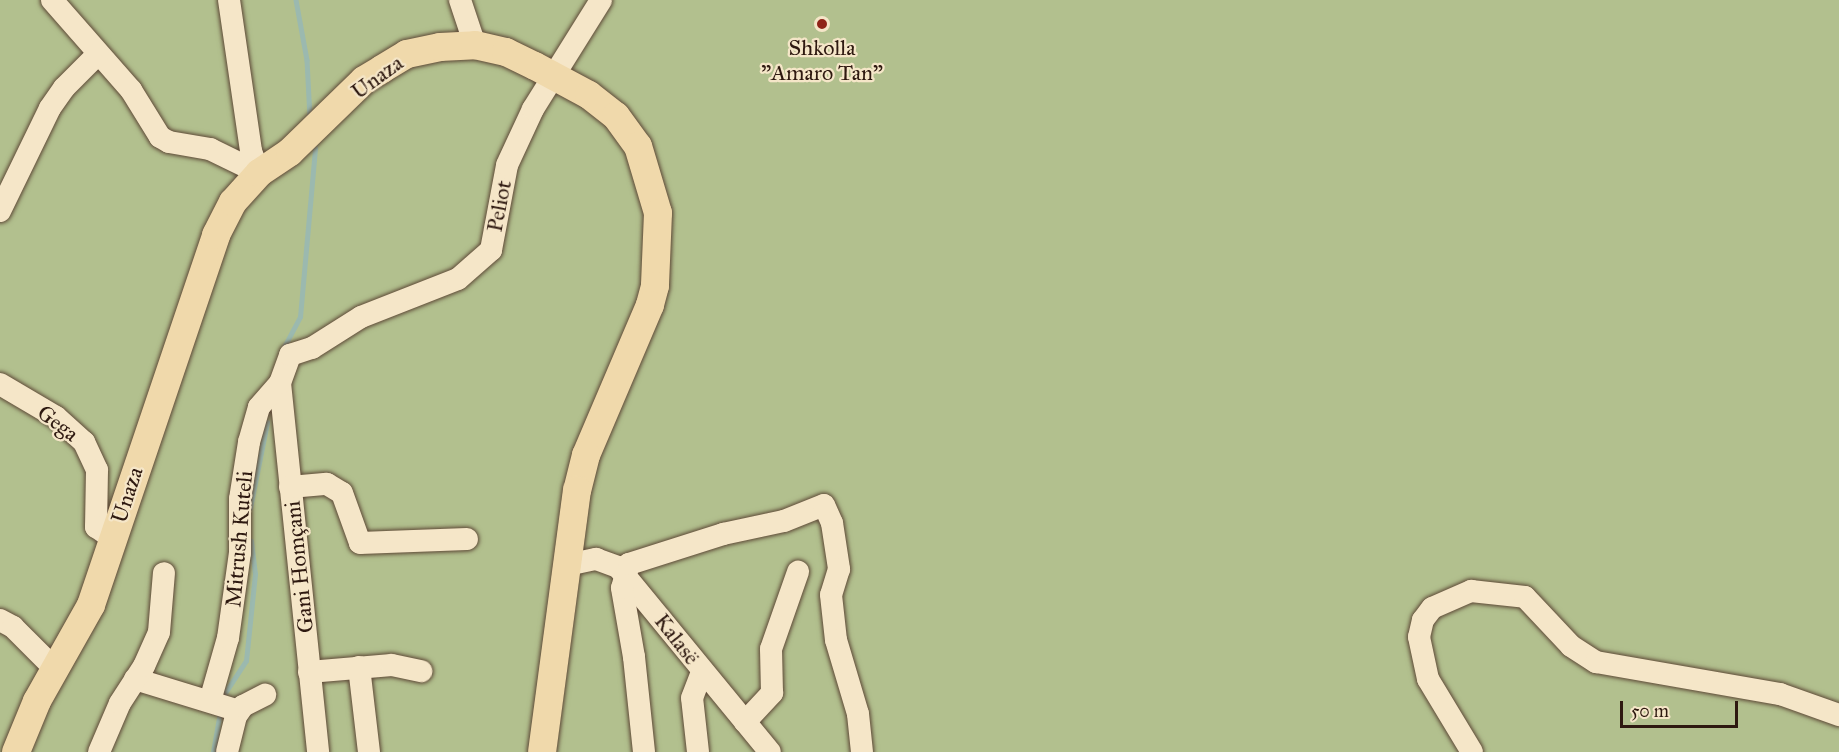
<!DOCTYPE html>
<meta charset="utf-8">
<style>
body{margin:0}
#map{position:relative;width:1839px;height:752px;overflow:hidden;background:#f0d9ab;font-family:"IM FELL Great Primer",serif}
div>[style]{position:absolute}
.green>*{inset:0;background:#b2c08e}
.stream>*{height:4.5px;margin:-2.25px;padding:0 2.25px;transform-origin:2.25px;border-radius:2.25px;background:#9bb9af}
.roads{filter:drop-shadow(0 0 2px #5e4937) drop-shadow(0 0 2px #5e4937)}
.minor>*{height:22px;margin:-11px;padding:0 11px;transform-origin:11px;border-radius:11px;background:#f5e6c8}
.major>*{height:28px;margin:-14px;padding:0 14px;transform-origin:14px;border-radius:14px;background:#f0d9ab}
.dots>*{width:16px;height:16px;translate:-50% -50%;box-sizing:border-box;border:3px solid #f5e6c8;border-radius:50%}
span{translate:-50% -50%;white-space:nowrap;text-align:center;line-height:1.15;-webkit-text-stroke:4.5px #f5e6c8;paint-order:stroke}
.poi-label{font-size:22px;color:#2e1910}
.street-label{font-size:22px;color:#2e1910}
.scale{position:absolute;left:1620px;top:701px;width:118px;height:27px;box-sizing:border-box;border:3px solid #2e1910;border-top:0;padding-left:8px;font-size:18px;line-height:21px;white-space:nowrap;color:#2e1910;-webkit-text-stroke:4px #f5e6c8;paint-order:stroke}
</style>
<div id="map">
<div class="green">
<i style="clip-path:polygon(0 0,1839px 0,1839px 752px,0 752px)"></i>
</div>
<div class="stream">
<i style="left:296px;top:0;width:61px;rotate:79.6deg"></i>
<i style="left:307px;top:60px;width:57px;rotate:87deg"></i>
<i style="left:284px;top:347px;width:34px;rotate:-62deg"></i>
<i style="left:300px;top:317px;width:169px;rotate:-84.9deg"></i>
<i style="left:250px;top:508px;width:87px;rotate:-78.7deg"></i>
<i style="left:225px;top:693px;width:38px;rotate:-57deg"></i>
<i style="left:246px;top:661px;width:87px;rotate:-84.1deg"></i>
<i style="left:255px;top:574px;width:33px;rotate:-97deg"></i>
<i style="left:213px;top:752px;width:40px;rotate:-80deg"></i>
</div>
<div class="roads">
<div class="minor">
<i style="left:52px;top:0;width:120px;rotate:48.7deg"></i>
<i style="left:131px;top:90px;width:55px;rotate:58.3deg"></i>
<i style="left:160px;top:137px;width:10px;rotate:29deg"></i>
<i style="left:169px;top:142px;width:42px;rotate:9.7deg"></i>
<i style="left:210px;top:149px;width:55px;rotate:26.1deg"></i>
<i style="left:229px;top:0;width:153px;rotate:81.7deg"></i>
<i style="left:251px;top:151px;width:23px;rotate:70deg"></i>
<i style="left:460px;top:0;width:47px;rotate:71.6deg"></i>
<i style="left:0;top:211px;width:114px;rotate:-64.1deg"></i>
<i style="left:50px;top:108px;width:24px;rotate:-55deg"></i>
<i style="left:64px;top:88px;width:48px;rotate:-45deg"></i>
<i style="left:280px;top:383px;width:371px;rotate:84.1deg"></i>
<i style="left:0;top:384px;width:65px;rotate:30.5deg"></i>
<i style="left:56px;top:417px;width:38px;rotate:42deg"></i>
<i style="left:84px;top:442px;width:31px;rotate:65deg"></i>
<i style="left:97px;top:470px;width:57px;rotate:91deg"></i>
<i style="left:96px;top:527px;width:22px;rotate:34deg"></i>
<i style="left:290px;top:487px;width:37px;rotate:-5deg"></i>
<i style="left:327px;top:484px;width:17px;rotate:31deg"></i>
<i style="left:342px;top:493px;width:53px;rotate:70.2deg"></i>
<i style="left:360px;top:543px;width:107px;rotate:-2.1deg"></i>
<i style="left:567px;top:565px;width:30px;rotate:-12deg"></i>
<i style="left:596px;top:559px;width:23px;rotate:20deg"></i>
<i style="left:618px;top:567px;width:239px;rotate:50.6deg"></i>
<i style="left:0;top:620px;width:15px;rotate:28deg"></i>
<i style="left:13px;top:627px;width:61px;rotate:45deg"></i>
<i style="left:359px;top:667px;width:86px;rotate:83.3deg"></i>
<i style="left:309px;top:672px;width:83px;rotate:-4.8deg"></i>
<i style="left:392px;top:665px;width:30px;rotate:12deg"></i>
<i style="left:135px;top:679px;width:109px;rotate:17.1deg"></i>
<i style="left:210px;top:701px;width:66px;rotate:-74.1deg"></i>
<i style="left:228px;top:638px;width:86px;rotate:-82deg"></i>
<i style="left:240px;top:553px;width:54px;rotate:-90deg"></i>
<i style="left:240px;top:499px;width:58px;rotate:-81deg"></i>
<i style="left:249px;top:442px;width:36px;rotate:-74deg"></i>
<i style="left:259px;top:407px;width:32px;rotate:-49deg"></i>
<i style="left:280px;top:383px;width:30px;rotate:-70deg"></i>
<i style="left:290px;top:355px;width:23px;rotate:-18deg"></i>
<i style="left:312px;top:348px;width:58px;rotate:-32.3deg"></i>
<i style="left:361px;top:317px;width:104px;rotate:-21.4deg"></i>
<i style="left:458px;top:279px;width:44px;rotate:-41.3deg"></i>
<i style="left:491px;top:250px;width:86px;rotate:-79.3deg"></i>
<i style="left:507px;top:165px;width:62px;rotate:-65.1deg"></i>
<i style="left:533px;top:109px;width:128px;rotate:-58deg"></i>
<i style="left:745px;top:722px;width:40px;rotate:-47deg"></i>
<i style="left:772px;top:693px;width:44px;rotate:-91.3deg"></i>
<i style="left:771px;top:649px;width:82px;rotate:-70.7deg"></i>
<i style="left:99px;top:752px;width:53px;rotate:-66.8deg"></i>
<i style="left:120px;top:703px;width:44px;rotate:-57deg"></i>
<i style="left:144px;top:666px;width:37px;rotate:-66deg"></i>
<i style="left:159px;top:632px;width:59px;rotate:-85.2deg"></i>
<i style="left:227px;top:752px;width:37px;rotate:-76deg"></i>
<i style="left:236px;top:716px;width:12px;rotate:-55deg"></i>
<i style="left:243px;top:706px;width:25px;rotate:-27deg"></i>
<i style="left:644px;top:752px;width:96px;rotate:-96deg"></i>
<i style="left:634px;top:657px;width:70px;rotate:-99.9deg"></i>
<i style="left:622px;top:588px;width:25px;rotate:-74deg"></i>
<i style="left:629px;top:564px;width:99px;rotate:-17.7deg"></i>
<i style="left:723px;top:534px;width:62px;rotate:-12deg"></i>
<i style="left:784px;top:521px;width:43px;rotate:-21.8deg"></i>
<i style="left:824px;top:505px;width:20px;rotate:66deg"></i>
<i style="left:832px;top:523px;width:47px;rotate:81.3deg"></i>
<i style="left:839px;top:569px;width:27px;rotate:107deg"></i>
<i style="left:831px;top:595px;width:45px;rotate:83.7deg"></i>
<i style="left:836px;top:640px;width:77px;rotate:73.4deg"></i>
<i style="left:858px;top:714px;width:38px;rotate:84deg"></i>
<i style="left:698px;top:752px;width:54px;rotate:-96.3deg"></i>
<i style="left:692px;top:698px;width:28px;rotate:-69deg"></i>
<i style="left:1472px;top:752px;width:85px;rotate:-121.1deg"></i>
<i style="left:1428px;top:679px;width:43px;rotate:-102.1deg"></i>
<i style="left:1419px;top:637px;width:17px;rotate:-77deg"></i>
<i style="left:1423px;top:620px;width:15px;rotate:-53deg"></i>
<i style="left:1432px;top:608px;width:43px;rotate:-23.6deg"></i>
<i style="left:1471px;top:591px;width:54px;rotate:6.3deg"></i>
<i style="left:1525px;top:597px;width:67px;rotate:46.8deg"></i>
<i style="left:1571px;top:646px;width:30px;rotate:33deg"></i>
<i style="left:1596px;top:662px;width:187px;rotate:9.9deg"></i>
<i style="left:1780px;top:694px;width:63px;rotate:19.6deg"></i>
</div>
<div class="major">
<i style="left:16px;top:752px;width:55px;rotate:-67.6deg"></i>
<i style="left:37px;top:701px;width:110px;rotate:-60.6deg"></i>
<i style="left:91px;top:605px;width:391px;rotate:-71.3deg"></i>
<i style="left:216px;top:235px;width:37px;rotate:-63deg"></i>
<i style="left:233px;top:202px;width:39px;rotate:-48deg"></i>
<i style="left:259px;top:173px;width:37px;rotate:-34deg"></i>
<i style="left:290px;top:152px;width:103px;rotate:-44.2deg"></i>
<i style="left:364px;top:80px;width:21px;rotate:-31deg"></i>
<i style="left:382px;top:69px;width:29px;rotate:-31deg"></i>
<i style="left:407px;top:54px;width:34px;rotate:-12deg"></i>
<i style="left:440px;top:47px;width:35px;rotate:-3deg"></i>
<i style="left:475px;top:45px;width:32px;rotate:13deg"></i>
<i style="left:506px;top:52px;width:32px;rotate:26deg"></i>
<i style="left:535px;top:66px;width:61px;rotate:28.2deg"></i>
<i style="left:589px;top:95px;width:34px;rotate:38deg"></i>
<i style="left:616px;top:116px;width:37px;rotate:54deg"></i>
<i style="left:638px;top:146px;width:70px;rotate:73.4deg"></i>
<i style="left:658px;top:213px;width:73px;rotate:92.4deg"></i>
<i style="left:655px;top:286px;width:20px;rotate:105deg"></i>
<i style="left:650px;top:305px;width:163px;rotate:113.1deg"></i>
<i style="left:586px;top:455px;width:36px;rotate:104deg"></i>
<i style="left:577px;top:490px;width:264px;rotate:97.6deg"></i>
</div>
</div>
<div class="dots">
<i style="left:822px;top:24px;background:#8f2418"></i>
</div>
<div class="poi-label">
<span style="left:822px;top:60px">Shkolla<br>"Amaro Tan"</span>
</div>
<div class="street-label">
<span style="left:377px;top:77px;rotate:-36deg">Unaza</span>
<span style="left:499px;top:206px;rotate:-79deg">Peliot</span>
<span style="left:58px;top:423px;rotate:37deg">Gega</span>
<span style="left:127px;top:495px;rotate:-72deg">Unaza</span>
<span style="left:239px;top:539px;rotate:-85deg">Mitrush Kuteli</span>
<span style="left:299px;top:567px;rotate:-96deg">Gani Homçani</span>
<span style="left:677px;top:639px;rotate:52deg">Kalasë</span>
</div>
<div class="scale">50 m</div>
</div>
